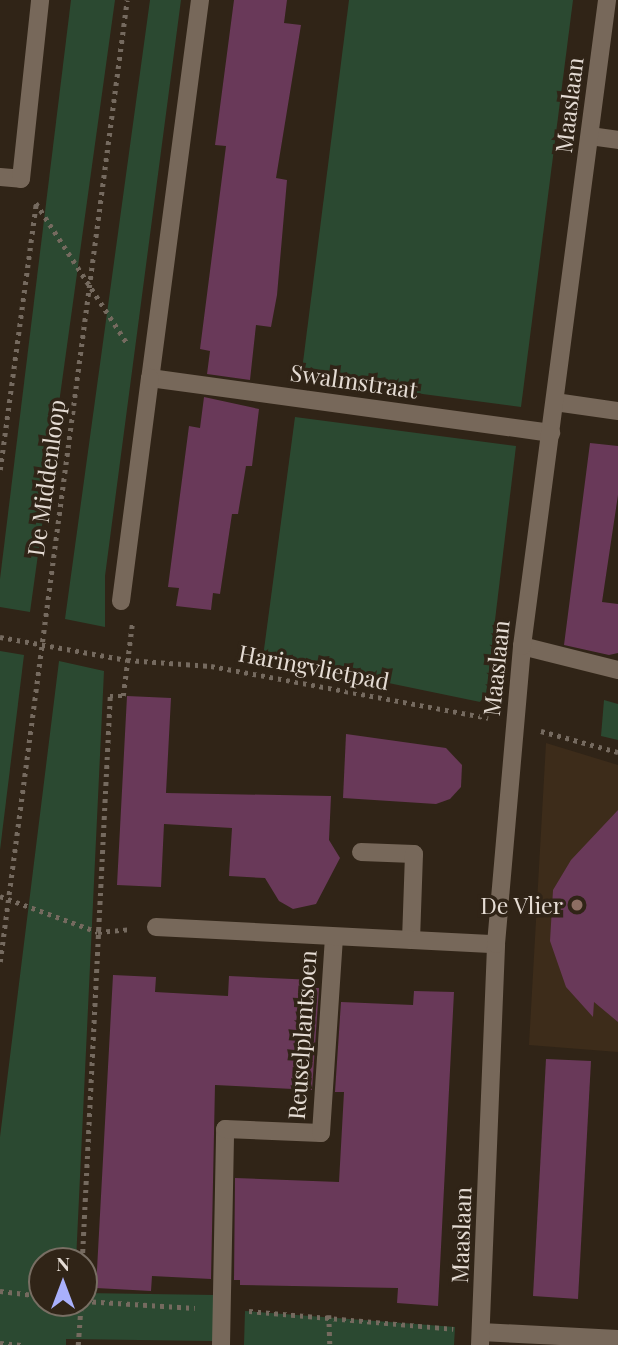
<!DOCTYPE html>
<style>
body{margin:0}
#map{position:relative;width:618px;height:1345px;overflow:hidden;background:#302417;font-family:"Playfair Display",serif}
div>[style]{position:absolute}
.built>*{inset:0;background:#3d2c1a}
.green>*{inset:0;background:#2b4931}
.building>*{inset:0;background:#693959}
.path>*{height:4.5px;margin-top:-2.25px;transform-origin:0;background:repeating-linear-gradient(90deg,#756a5f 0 3.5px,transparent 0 8.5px)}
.service>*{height:18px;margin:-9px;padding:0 9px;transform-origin:9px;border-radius:9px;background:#77685a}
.minor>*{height:18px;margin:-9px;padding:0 9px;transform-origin:9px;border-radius:9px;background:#77685a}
.dots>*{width:19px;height:19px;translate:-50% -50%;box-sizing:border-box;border:4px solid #302417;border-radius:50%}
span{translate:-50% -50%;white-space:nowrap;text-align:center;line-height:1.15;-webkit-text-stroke:7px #302417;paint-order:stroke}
.street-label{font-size:23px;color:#e5dcd4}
.poi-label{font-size:23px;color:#e5dcd4}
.right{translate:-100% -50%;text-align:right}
.north{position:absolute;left:28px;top:1247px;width:70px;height:70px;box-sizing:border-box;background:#302417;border:2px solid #786e63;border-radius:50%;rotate:0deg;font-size:19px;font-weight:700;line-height:28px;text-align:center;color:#e5dcd4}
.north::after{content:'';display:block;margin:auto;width:24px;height:32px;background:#a9b0fc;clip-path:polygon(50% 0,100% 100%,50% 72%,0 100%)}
</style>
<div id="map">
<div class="built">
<i style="clip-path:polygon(546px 743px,618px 765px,618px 1052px,529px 1045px)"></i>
</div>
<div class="green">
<i style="clip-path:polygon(71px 0,115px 0,30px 612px,0 607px,0 579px)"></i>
<i style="clip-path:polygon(150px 0,181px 0,105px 576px,105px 627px,65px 619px)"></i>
<i style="clip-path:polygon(349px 0,573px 0,521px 407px,301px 378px)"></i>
<i style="clip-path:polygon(295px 417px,516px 446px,485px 703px,263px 657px)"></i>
<i style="clip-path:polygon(0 651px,24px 655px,0 850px)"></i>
<i style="clip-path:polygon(59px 661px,104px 671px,76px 1261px,42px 1261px,42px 1303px,84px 1303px,84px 1293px,215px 1295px,213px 1341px,66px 1339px,66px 1345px,0 1345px,0 1137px)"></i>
<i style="clip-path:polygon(604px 700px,618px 704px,618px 740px,601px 736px)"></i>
<i style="clip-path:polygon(245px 1311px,455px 1327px,454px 1345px,244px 1345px)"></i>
</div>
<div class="building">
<i style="clip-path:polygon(234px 0,287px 0,284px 23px,301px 25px,276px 178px,287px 180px,277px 295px,271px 327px,256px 325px,250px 380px,207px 374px,210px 351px,200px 349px,226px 146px,215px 145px)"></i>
<i style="clip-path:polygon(204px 397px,259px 409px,252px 466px,246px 466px,238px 514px,232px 514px,220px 594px,213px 593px,211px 610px,176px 606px,179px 588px,168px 587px,189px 426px,200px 428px)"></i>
<i style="clip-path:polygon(590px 443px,618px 446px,618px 495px,602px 602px,618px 604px,618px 653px,609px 655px,564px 645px)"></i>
<i style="clip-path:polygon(127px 696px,171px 698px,166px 793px,331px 796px,329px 840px,340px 858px,316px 904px,293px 909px,279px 901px,265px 878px,229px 876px,232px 828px,164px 824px,161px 887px,117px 885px)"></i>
<i style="clip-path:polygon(346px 734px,446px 748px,462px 765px,461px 787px,450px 799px,436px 804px,343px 798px)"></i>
<i style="clip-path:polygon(618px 810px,618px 1022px,594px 1002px,593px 1017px,566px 987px,550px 941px,553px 890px,571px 860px)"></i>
<i style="clip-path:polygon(113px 975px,156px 977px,155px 992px,228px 996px,229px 976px,314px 980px,314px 988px,319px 988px,312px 1090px,215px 1085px,211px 1279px,152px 1276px,151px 1291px,96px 1288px)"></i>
<i style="clip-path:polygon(414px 991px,454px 992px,438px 1306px,397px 1303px,398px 1288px,240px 1285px,240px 1280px,234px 1280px,235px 1178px,339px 1182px,344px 1092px,335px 1092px,341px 1002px,413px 1005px)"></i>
<i style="clip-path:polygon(546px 1059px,591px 1061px,578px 1299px,533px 1296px)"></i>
</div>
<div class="path">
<i style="left:36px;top:203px;width:167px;rotate:57deg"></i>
<i style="left:0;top:470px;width:269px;rotate:-82.3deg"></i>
<i style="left:0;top:637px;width:129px;rotate:10.3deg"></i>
<i style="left:127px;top:660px;width:84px;rotate:4.1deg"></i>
<i style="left:211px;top:666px;width:282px;rotate:10.6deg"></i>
<i style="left:541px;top:731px;width:80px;rotate:15.3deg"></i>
<i style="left:0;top:896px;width:104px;rotate:20.2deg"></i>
<i style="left:98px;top:932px;width:33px;rotate:-5deg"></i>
<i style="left:0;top:962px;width:970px;rotate:-82.48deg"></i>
<i style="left:82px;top:1261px;width:566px;rotate:-87.16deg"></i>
<i style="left:110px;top:696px;width:13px"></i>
<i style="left:123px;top:696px;width:72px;rotate:-82.8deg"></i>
<i style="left:0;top:1291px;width:42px;rotate:6.8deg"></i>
<i style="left:84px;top:1301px;width:111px;rotate:3.6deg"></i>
<i style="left:249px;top:1311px;width:205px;rotate:5deg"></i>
<i style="left:329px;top:1315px;width:30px;rotate:88deg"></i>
<i style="left:0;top:1343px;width:22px;rotate:5deg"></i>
<i style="left:78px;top:1345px;width:42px;rotate:-85.9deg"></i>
</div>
<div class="service">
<i style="left:361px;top:852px;width:53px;rotate:2.2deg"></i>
<i style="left:414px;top:854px;width:86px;rotate:92deg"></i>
<i style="left:221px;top:1345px;width:216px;rotate:-88.9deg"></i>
<i style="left:225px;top:1129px;width:96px;rotate:2.4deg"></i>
<i style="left:321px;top:1133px;width:196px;rotate:-86.2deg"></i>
</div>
<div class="minor">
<i style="left:200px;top:0;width:381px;rotate:97.5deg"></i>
<i style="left:150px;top:378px;width:405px;rotate:7.8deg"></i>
<i style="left:590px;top:136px;width:28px;rotate:8deg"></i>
<i style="left:0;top:177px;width:21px;rotate:5deg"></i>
<i style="left:21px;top:179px;width:180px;rotate:-83.9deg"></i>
<i style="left:555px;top:402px;width:64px;rotate:8.1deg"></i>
<i style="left:121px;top:601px;width:225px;rotate:-82.6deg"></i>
<i style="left:522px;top:646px;width:99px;rotate:14deg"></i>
<i style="left:156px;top:927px;width:340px;rotate:2.9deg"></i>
<i style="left:481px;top:1332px;width:137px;rotate:2.9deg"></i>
<i style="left:480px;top:1345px;width:401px;rotate:-87.7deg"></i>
<i style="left:496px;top:944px;width:299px;rotate:-85deg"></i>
<i style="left:522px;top:646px;width:652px;rotate:-82.5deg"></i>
</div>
<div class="dots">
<i style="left:577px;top:905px;background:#8d6e63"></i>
</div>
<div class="street-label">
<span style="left:569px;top:105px;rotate:-83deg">Maaslaan</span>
<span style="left:354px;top:381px;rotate:8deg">Swalmstraat</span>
<span style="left:46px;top:478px;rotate:-82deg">De Middenloop</span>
<span style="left:314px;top:667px;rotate:11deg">Haringvlietpad</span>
<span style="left:496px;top:668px;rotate:-84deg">Maaslaan</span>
<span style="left:302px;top:1035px;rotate:-86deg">Reuselplantsoen</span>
<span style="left:461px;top:1235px;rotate:-88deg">Maaslaan</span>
</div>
<div class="poi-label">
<span class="right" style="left:563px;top:905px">De Vlier</span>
</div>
<div class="north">N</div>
</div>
